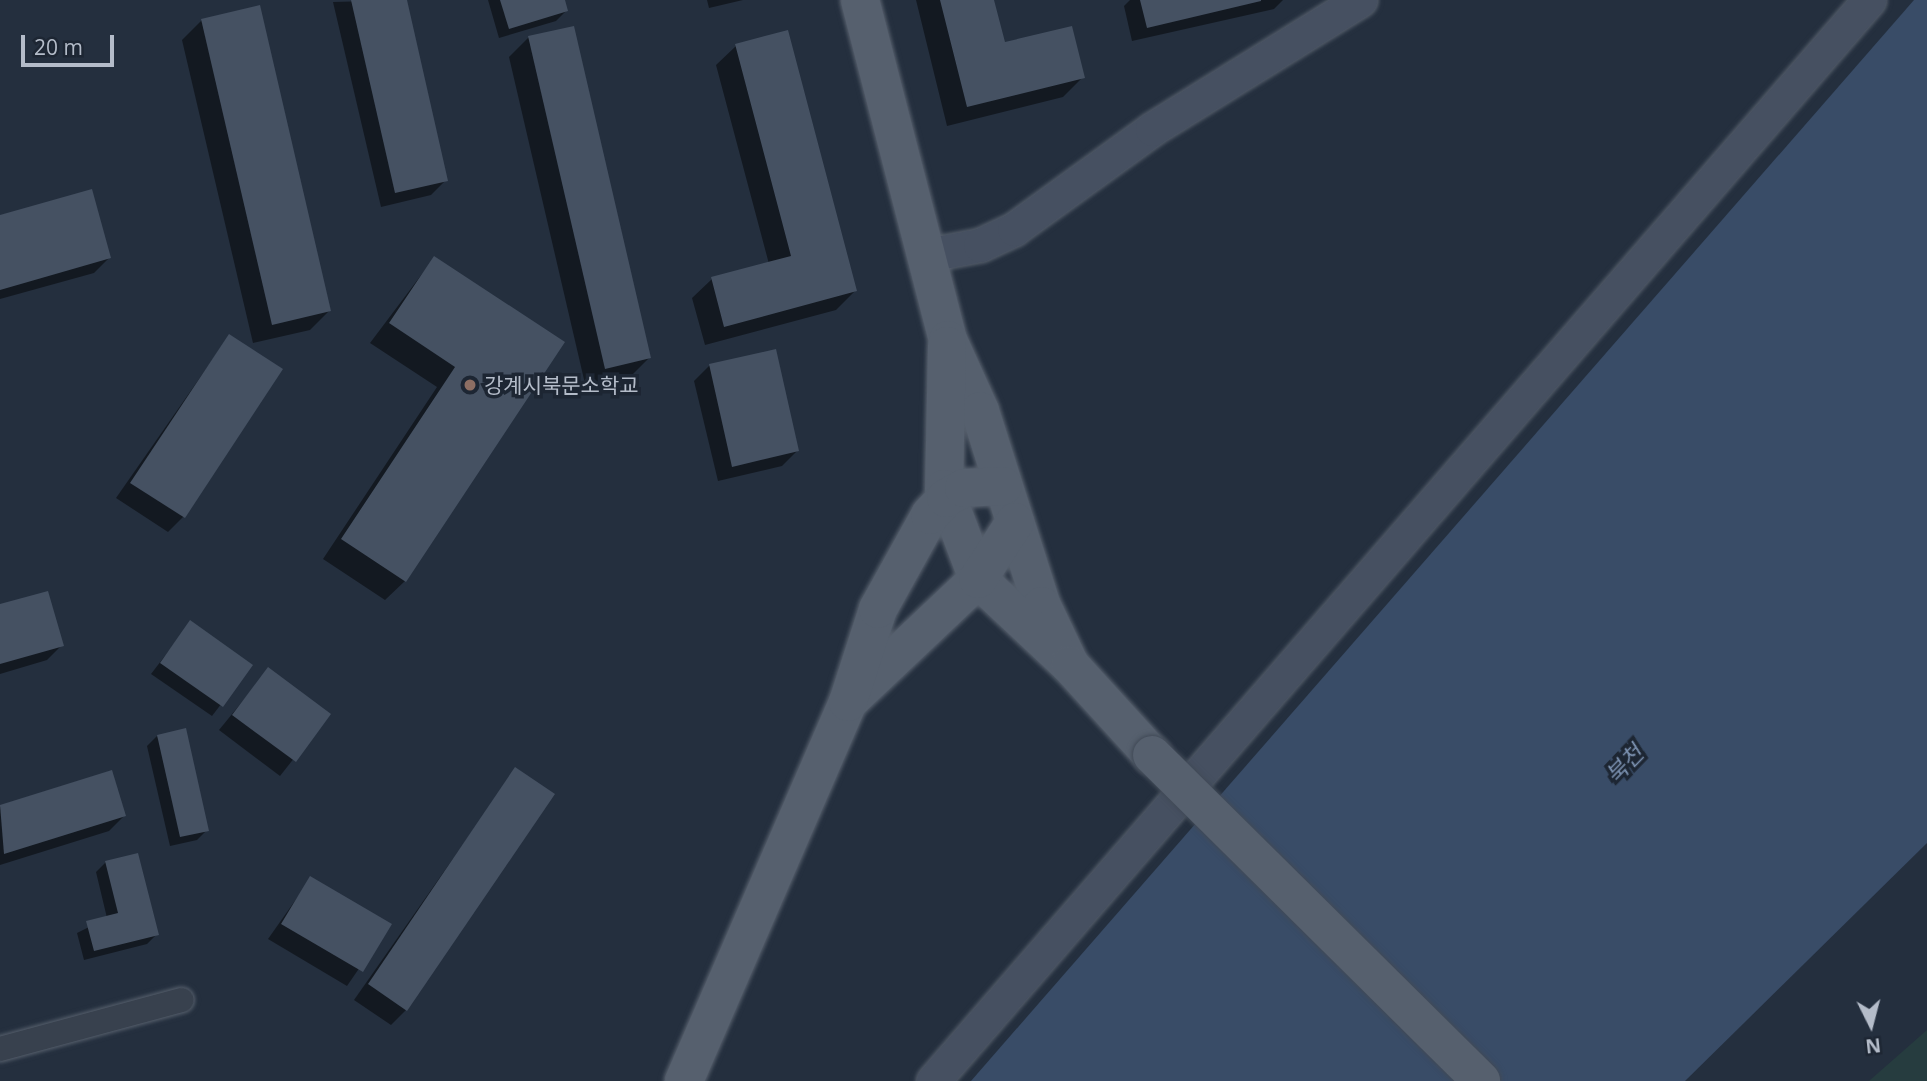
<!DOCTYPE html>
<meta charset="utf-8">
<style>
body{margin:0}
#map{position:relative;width:1927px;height:1081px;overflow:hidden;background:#242f3e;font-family:"Open Sans","Noto Sans KR",sans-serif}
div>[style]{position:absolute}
.green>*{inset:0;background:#263c3f}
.water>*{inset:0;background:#394c67}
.shadow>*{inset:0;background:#0007}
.building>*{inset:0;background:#455162}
.roads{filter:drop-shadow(0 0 2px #565f6c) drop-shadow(0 0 2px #565f6c)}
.street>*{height:24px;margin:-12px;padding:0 12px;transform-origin:12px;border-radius:12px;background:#38414e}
.secondary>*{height:33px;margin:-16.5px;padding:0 16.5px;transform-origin:16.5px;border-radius:16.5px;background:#465061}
.primary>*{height:38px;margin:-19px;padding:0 19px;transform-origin:19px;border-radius:19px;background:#56606e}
.bridges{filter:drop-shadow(0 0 2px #414a57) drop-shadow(0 0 2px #414a57)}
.primary-bridge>*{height:38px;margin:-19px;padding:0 19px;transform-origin:19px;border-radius:19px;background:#56606e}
.dots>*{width:19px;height:19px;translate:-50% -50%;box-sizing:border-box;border:4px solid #1d2633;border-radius:50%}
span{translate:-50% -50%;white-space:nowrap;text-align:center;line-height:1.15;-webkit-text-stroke:7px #1d2633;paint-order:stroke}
.poi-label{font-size:21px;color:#b4bcc9}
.left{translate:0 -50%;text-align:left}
.water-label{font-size:23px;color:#7c92b1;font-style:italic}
.north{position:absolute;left:1836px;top:990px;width:70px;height:70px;-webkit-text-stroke:5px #1d2633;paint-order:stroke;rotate:174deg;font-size:19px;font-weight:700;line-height:28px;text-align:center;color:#b4bcc9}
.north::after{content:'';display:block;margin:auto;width:24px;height:32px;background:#b4bcc9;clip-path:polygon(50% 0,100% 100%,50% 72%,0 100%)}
.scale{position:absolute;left:21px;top:35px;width:93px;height:32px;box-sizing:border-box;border:4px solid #b4bcc9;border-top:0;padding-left:9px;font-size:21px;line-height:24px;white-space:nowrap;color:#b4bcc9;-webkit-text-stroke:5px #1d2633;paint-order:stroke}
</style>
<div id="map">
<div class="green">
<i style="clip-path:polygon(1927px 1030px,1927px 1081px,1869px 1081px)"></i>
</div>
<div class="water">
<i style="clip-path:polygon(1914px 0,1927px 0,1927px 843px,1685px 1081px,971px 1081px)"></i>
</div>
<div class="shadow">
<i style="clip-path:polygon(405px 0,446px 180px,431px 195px,381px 207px,333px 2px)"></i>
<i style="clip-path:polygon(488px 0,563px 0,566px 11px,556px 21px,499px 38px)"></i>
<i style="clip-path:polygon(707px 0,743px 0,709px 8px)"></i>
<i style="clip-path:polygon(916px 0,992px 0,1003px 45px,1083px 77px,1063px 97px,947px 126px)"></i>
<i style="clip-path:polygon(1130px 0,1283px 0,1274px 9px,1132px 41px,1124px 6px)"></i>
<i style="clip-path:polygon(202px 20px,329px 311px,310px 330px,253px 343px,182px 40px)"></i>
<i style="clip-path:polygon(572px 28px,649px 358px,630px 377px,586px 388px,509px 57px,528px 38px)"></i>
<i style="clip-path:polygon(736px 46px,855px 291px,836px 310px,705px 345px,692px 298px,712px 279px,769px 264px,716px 65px)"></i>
<i style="clip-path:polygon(0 217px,109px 258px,94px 273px,0 299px)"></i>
<i style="clip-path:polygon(434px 258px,562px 342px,405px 581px,385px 600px,323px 559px,437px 387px,370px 343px)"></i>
<i style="clip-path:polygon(229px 336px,183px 517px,168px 532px,116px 498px)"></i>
<i style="clip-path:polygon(774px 351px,797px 451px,782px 466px,718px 481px,694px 381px,709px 366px)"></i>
<i style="clip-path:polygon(0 606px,62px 645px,47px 660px,0 674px)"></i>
<i style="clip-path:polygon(191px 622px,251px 665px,212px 716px,151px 674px)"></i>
<i style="clip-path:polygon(269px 669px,329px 714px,280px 776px,219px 730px)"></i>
<i style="clip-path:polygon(157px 736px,207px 830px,197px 840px,170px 846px,147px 746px)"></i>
<i style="clip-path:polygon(515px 770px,406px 1010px,391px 1025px,354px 1000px)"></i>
<i style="clip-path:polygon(111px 772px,124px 816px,109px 831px,0 865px,0 807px)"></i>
<i style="clip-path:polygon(106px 862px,157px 934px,147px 944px,84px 960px,77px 933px,107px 918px,96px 872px)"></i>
<i style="clip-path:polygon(311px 878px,389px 925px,347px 986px,268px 939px)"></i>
</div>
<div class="building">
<i style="clip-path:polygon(351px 0,407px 0,448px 181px,395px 193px)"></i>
<i style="clip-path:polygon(500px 0,565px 0,568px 11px,509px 29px)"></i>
<i style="clip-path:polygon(940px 0,994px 0,1005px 42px,1072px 26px,1085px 78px,967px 107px)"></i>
<i style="clip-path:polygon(1140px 0,1261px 0,1261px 1px,1147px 28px)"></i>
<i style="clip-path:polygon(260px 5px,331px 311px,272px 325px,201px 19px)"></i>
<i style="clip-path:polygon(574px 26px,651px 358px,605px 369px,528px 36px)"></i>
<i style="clip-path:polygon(788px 30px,857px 291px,724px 327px,711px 277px,791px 256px,735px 44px)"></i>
<i style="clip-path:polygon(92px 189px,111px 258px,0 290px,0 215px)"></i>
<i style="clip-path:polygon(434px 256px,565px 342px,406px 582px,341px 539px,455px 367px,389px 323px)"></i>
<i style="clip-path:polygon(229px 334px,283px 369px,185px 518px,130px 483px)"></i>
<i style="clip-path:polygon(776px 349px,799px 451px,732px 467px,709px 364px)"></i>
<i style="clip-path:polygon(48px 591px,64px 646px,0 664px,0 604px)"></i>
<i style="clip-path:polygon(190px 620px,253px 665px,223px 707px,160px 663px)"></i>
<i style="clip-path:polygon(268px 667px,331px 714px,296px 762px,232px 715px)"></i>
<i style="clip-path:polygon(186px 728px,209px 831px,180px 837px,157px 735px)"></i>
<i style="clip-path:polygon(515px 767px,555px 794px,407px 1011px,368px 984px)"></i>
<i style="clip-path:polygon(112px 770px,126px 816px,4px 854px,0 805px)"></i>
<i style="clip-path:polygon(138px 853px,159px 935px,94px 951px,86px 921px,118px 913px,105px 861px)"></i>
<i style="clip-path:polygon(310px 876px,392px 924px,363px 972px,281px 924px)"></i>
</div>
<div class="roads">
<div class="street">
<i style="left:0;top:1049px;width:188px;rotate:-15.1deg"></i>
</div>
<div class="secondary">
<i style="left:927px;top:255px;width:54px;rotate:-10.7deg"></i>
<i style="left:980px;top:245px;width:38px;rotate:-25deg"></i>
<i style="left:1014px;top:229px;width:170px;rotate:-35.9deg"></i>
<i style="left:1152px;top:129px;width:245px;rotate:-31.8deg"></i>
<i style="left:933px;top:1081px;width:1430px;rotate:-49.11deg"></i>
</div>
<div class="primary">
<i style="left:860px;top:0;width:351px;rotate:75.5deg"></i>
<i style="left:948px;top:340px;width:78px;rotate:65.7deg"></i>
<i style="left:980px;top:411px;width:205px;rotate:72.4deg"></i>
<i style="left:1042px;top:606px;width:65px;rotate:64.6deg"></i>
<i style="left:947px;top:346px;width:143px;rotate:91.2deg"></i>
<i style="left:944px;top:489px;width:96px;rotate:69.3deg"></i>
<i style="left:978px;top:579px;width:126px;rotate:43.1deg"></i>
<i style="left:1070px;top:665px;width:122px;rotate:47.7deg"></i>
<i style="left:848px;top:702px;width:179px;rotate:-43.4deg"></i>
<i style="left:978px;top:579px;width:68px;rotate:-57deg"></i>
<i style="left:684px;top:1081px;width:413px;rotate:-66.6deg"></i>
<i style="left:848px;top:702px;width:98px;rotate:-72.1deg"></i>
<i style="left:878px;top:609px;width:107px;rotate:-61deg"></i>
<i style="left:930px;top:515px;width:23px;rotate:-47deg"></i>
<i style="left:946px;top:498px;width:21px;rotate:-29deg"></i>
<i style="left:964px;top:488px;width:39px;rotate:-3deg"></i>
</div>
</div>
<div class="bridges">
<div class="primary-bridge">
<i style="left:1152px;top:755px;width:463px;rotate:44.7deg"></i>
</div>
</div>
<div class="dots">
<i style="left:470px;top:385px;background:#8d6e63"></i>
</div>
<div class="poi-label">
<span class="left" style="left:484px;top:385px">강계시북문소학교</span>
</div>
<div class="water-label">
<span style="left:1624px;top:764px;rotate:-46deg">북천</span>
</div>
<div class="north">N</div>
<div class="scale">20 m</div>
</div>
